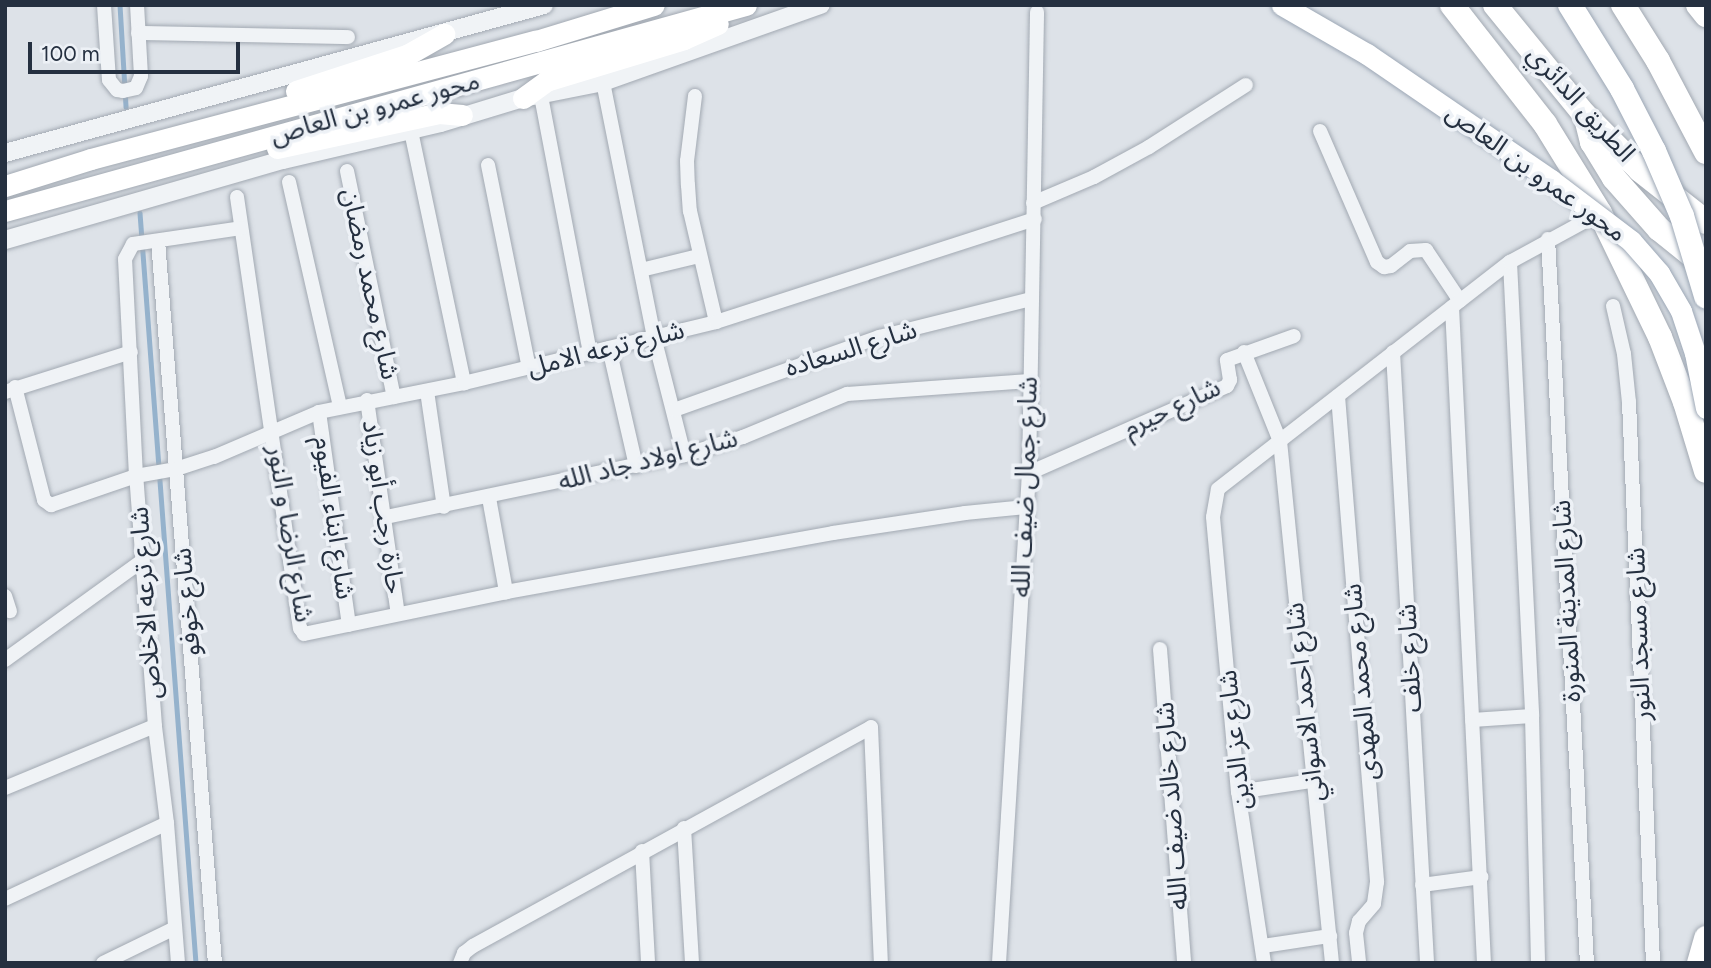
<!DOCTYPE html>
<meta charset="utf-8">
<style>
body{margin:0}
#map{position:relative;width:1711px;height:968px;overflow:hidden;background:#dde2e8;font-family:Figtree,"Noto Sans Arabic",sans-serif}
div>[style]{position:absolute}
.stream>*{height:4.5px;margin:-2.25px;padding:0 2.25px;transform-origin:2.25px;border-radius:2.25px;background:#95b2cc}
.roads{filter:drop-shadow(0 0 2px #a2a9b2) drop-shadow(0 0 2px #a2a9b2)}
.minor>*{height:14px;margin:-7px;padding:0 7px;transform-origin:7px;border-radius:7px;background:#f0f3f6}
.tertiary>*{height:18px;margin:-9px;padding:0 9px;transform-origin:9px;border-radius:9px;background:#f0f3f6}
.primary>*{height:21px;margin:-10.5px;padding:0 10.5px;transform-origin:10.5px;border-radius:10.5px;background:#fff}
.motorway>*{height:24px;margin:-12px;padding:0 12px;transform-origin:12px;border-radius:12px;background:#fff}
.bridges{filter:drop-shadow(0 0 2px #9ca7b5) drop-shadow(0 0 2px #9ca7b5)}
.primary-bridge>*{height:21px;margin:-10.5px;padding:0 10.5px;transform-origin:10.5px;border-radius:10.5px;background:#fff}
.motorway-bridge>*{height:24px;margin:-12px;padding:0 12px;transform-origin:12px;border-radius:12px;background:#fff}
span{translate:-50% -50%;white-space:nowrap;text-align:center;line-height:1.15;-webkit-text-stroke:7px #edf1f6;paint-order:stroke}
.street-label{font-size:26px;color:#253040}
.frame{position:absolute;inset:0;border:7px solid #253040;pointer-events:none}
.scale{position:absolute;left:28px;top:42px;width:212px;height:32px;box-sizing:border-box;border:4px solid #253040;border-top:0;padding-left:9px;font-size:21px;line-height:24px;white-space:nowrap;color:#253040;-webkit-text-stroke:5px #edf1f6;paint-order:stroke}
</style>
<div id="map">
<div class="stream">
<i style="left:120px;top:5px;width:102px;rotate:86.6deg"></i>
<i style="left:140px;top:213px;width:752px;rotate:85.73deg"></i>
</div>
<div class="roads">
<div class="minor">
<i style="left:104px;top:5px;width:75px;rotate:86.2deg"></i>
<i style="left:109px;top:80px;width:13px;rotate:51deg"></i>
<i style="left:117px;top:90px;width:6px;rotate:9deg"></i>
<i style="left:123px;top:91px;width:13px;rotate:-13deg"></i>
<i style="left:136px;top:88px;width:13px;rotate:-67deg"></i>
<i style="left:141px;top:76px;width:71px;rotate:-93.2deg"></i>
<i style="left:138px;top:33px;width:210px;rotate:1.1deg"></i>
<i style="left:603px;top:82px;width:260px;rotate:78.7deg"></i>
<i style="left:654px;top:337px;width:122px;rotate:75.7deg"></i>
<i style="left:541px;top:96px;width:262px;rotate:79.2deg"></i>
<i style="left:695px;top:96px;width:65px;rotate:97deg"></i>
<i style="left:687px;top:161px;width:24px;rotate:88deg"></i>
<i style="left:688px;top:185px;width:26px;rotate:86deg"></i>
<i style="left:690px;top:211px;width:114px;rotate:76.8deg"></i>
<i style="left:411px;top:131px;width:258px;rotate:78.1deg"></i>
<i style="left:1320px;top:131px;width:143px;rotate:66.5deg"></i>
<i style="left:1377px;top:262px;width:9px;rotate:36deg"></i>
<i style="left:1384px;top:267px;width:7px;rotate:-8deg"></i>
<i style="left:1391px;top:266px;width:24px;rotate:-38deg"></i>
<i style="left:1410px;top:251px;width:16px;rotate:-4deg"></i>
<i style="left:1426px;top:250px;width:61px;rotate:56.3deg"></i>
<i style="left:488px;top:165px;width:207px;rotate:78.6deg"></i>
<i style="left:347px;top:171px;width:231px;rotate:78.3deg"></i>
<i style="left:289px;top:182px;width:231px;rotate:77.2deg"></i>
<i style="left:237px;top:197px;width:436px;rotate:81.7deg"></i>
<i style="left:300px;top:628px;width:7px;rotate:56deg"></i>
<i style="left:304px;top:634px;width:206px;rotate:-11.7deg"></i>
<i style="left:506px;top:592px;width:332px;rotate:-10.2deg"></i>
<i style="left:833px;top:533px;width:134px;rotate:-8.6deg"></i>
<i style="left:965px;top:513px;width:61px;rotate:-5.6deg"></i>
<i style="left:1033px;top:203px;width:66px;rotate:-23.1deg"></i>
<i style="left:1094px;top:177px;width:63px;rotate:-28.6deg"></i>
<i style="left:1149px;top:147px;width:115px;rotate:-32.6deg"></i>
<i style="left:1548px;top:239px;width:725px;rotate:86.92deg"></i>
<i style="left:158px;top:241px;width:724px;rotate:85.49deg"></i>
<i style="left:1510px;top:262px;width:455px;rotate:87.2deg"></i>
<i style="left:1532px;top:716px;width:247px;rotate:88.6deg"></i>
<i style="left:641px;top:270px;width:60px;rotate:-13.6deg"></i>
<i style="left:1613px;top:306px;width:49px;rotate:77.1deg"></i>
<i style="left:1624px;top:354px;width:48px;rotate:84.1deg"></i>
<i style="left:1629px;top:402px;width:562px;rotate:87.55deg"></i>
<i style="left:1452px;top:307px;width:657px;rotate:87.21deg"></i>
<i style="left:609px;top:348px;width:121px;rotate:77.1deg"></i>
<i style="left:1244px;top:352px;width:96px;rotate:68deg"></i>
<i style="left:1280px;top:441px;width:525px;rotate:84.31deg"></i>
<i style="left:1393px;top:352px;width:612px;rotate:86.81deg"></i>
<i style="left:15px;top:387px;width:117px;rotate:75.6deg"></i>
<i style="left:44px;top:500px;width:9px;rotate:36deg"></i>
<i style="left:51px;top:505px;width:90px;rotate:-18.8deg"></i>
<i style="left:136px;top:476px;width:41px;rotate:-9.9deg"></i>
<i style="left:176px;top:469px;width:40px;rotate:-18deg"></i>
<i style="left:214px;top:457px;width:114px;rotate:-23.2deg"></i>
<i style="left:319px;top:412px;width:148px;rotate:-11.3deg"></i>
<i style="left:464px;top:383px;width:259px;rotate:-13.6deg"></i>
<i style="left:716px;top:322px;width:335px;rotate:-17.9deg"></i>
<i style="left:427px;top:391px;width:117px;rotate:81.7deg"></i>
<i style="left:5px;top:392px;width:132px;rotate:-17.6deg"></i>
<i style="left:1338px;top:396px;width:488px;rotate:85.4deg"></i>
<i style="left:1377px;top:882px;width:22px;rotate:98deg"></i>
<i style="left:1374px;top:904px;width:23px;rotate:131deg"></i>
<i style="left:1359px;top:921px;width:12px;rotate:104deg"></i>
<i style="left:1356px;top:933px;width:30px;rotate:84deg"></i>
<i style="left:367px;top:400px;width:216px;rotate:81.8deg"></i>
<i style="left:674px;top:410px;width:218px;rotate:-19.6deg"></i>
<i style="left:879px;top:337px;width:157px;rotate:-14deg"></i>
<i style="left:319px;top:412px;width:215px;rotate:82deg"></i>
<i style="left:1029px;top:473px;width:216px;rotate:-23.7deg"></i>
<i style="left:1227px;top:386px;width:7px;rotate:-63deg"></i>
<i style="left:1230px;top:380px;width:20px;rotate:-99deg"></i>
<i style="left:1227px;top:360px;width:71px;rotate:-19.7deg"></i>
<i style="left:489px;top:498px;width:96px;rotate:79.7deg"></i>
<i style="left:386px;top:517px;width:304px;rotate:-11.8deg"></i>
<i style="left:684px;top:455px;width:62px;rotate:-17deg"></i>
<i style="left:743px;top:437px;width:113px;rotate:-22.5deg"></i>
<i style="left:847px;top:394px;width:183px;rotate:-4.1deg"></i>
<i style="left:5px;top:596px;width:16px;rotate:72deg"></i>
<i style="left:1160px;top:649px;width:315px;rotate:85.6deg"></i>
<i style="left:5px;top:660px;width:170px;rotate:-35.9deg"></i>
<i style="left:1472px;top:720px;width:60px;rotate:-3.8deg"></i>
<i style="left:5px;top:788px;width:162px;rotate:-22.5deg"></i>
<i style="left:1238px;top:792px;width:75px;rotate:-8.5deg"></i>
<i style="left:684px;top:828px;width:135px;rotate:86.6deg"></i>
<i style="left:642px;top:851px;width:112px;rotate:86.9deg"></i>
<i style="left:1422px;top:885px;width:60px;rotate:-7.7deg"></i>
<i style="left:5px;top:899px;width:179px;rotate:-25.1deg"></i>
<i style="left:1263px;top:946px;width:68px;rotate:-8.5deg"></i>
<i style="left:103px;top:963px;width:80px;rotate:-25.9deg"></i>
<i style="left:178px;top:963px;width:140px;rotate:-94.5deg"></i>
<i style="left:167px;top:823px;width:98px;rotate:-97.1deg"></i>
<i style="left:155px;top:726px;width:251px;rotate:-94.3deg"></i>
<i style="left:136px;top:476px;width:217px;rotate:-92.9deg"></i>
<i style="left:125px;top:259px;width:17px;rotate:-62deg"></i>
<i style="left:133px;top:244px;width:109px;rotate:-8.4deg"></i>
<i style="left:460px;top:963px;width:11px;rotate:-68deg"></i>
<i style="left:464px;top:953px;width:11px;rotate:-38deg"></i>
<i style="left:473px;top:946px;width:454px;rotate:-28.8deg"></i>
<i style="left:871px;top:727px;width:236px;rotate:87.6deg"></i>
<i style="left:999px;top:963px;width:491px;rotate:-86.5deg"></i>
<i style="left:1029px;top:473px;width:461px;rotate:-89deg"></i>
<i style="left:1264px;top:963px;width:173px;rotate:-98.6deg"></i>
<i style="left:1238px;top:792px;width:276px;rotate:-95.2deg"></i>
<i style="left:1213px;top:517px;width:28px;rotate:-80deg"></i>
<i style="left:1218px;top:489px;width:370px;rotate:-37.9deg"></i>
<i style="left:1510px;top:262px;width:102px;rotate:-28.6deg"></i>
</div>
<div class="tertiary">
<i style="left:5px;top:153px;width:559px;rotate:-15.35deg"></i>
<i style="left:5px;top:240px;width:289px;rotate:-16.1deg"></i>
<i style="left:283px;top:160px;width:162px;rotate:-13.2deg"></i>
<i style="left:441px;top:123px;width:86px;rotate:-17deg"></i>
<i style="left:523px;top:98px;width:82px;rotate:-11.3deg"></i>
<i style="left:603px;top:82px;width:231px;rotate:-19.5deg"></i>
</div>
<div class="primary">
<i style="left:296px;top:91px;width:117px;rotate:-18deg"></i>
<i style="left:407px;top:55px;width:43px;rotate:-29.6deg"></i>
<i style="left:523px;top:98px;width:29px;rotate:-36deg"></i>
<i style="left:546px;top:81px;width:144px;rotate:-16.9deg"></i>
<i style="left:684px;top:39px;width:37px;rotate:-24deg"></i>
<i style="left:277px;top:148px;width:166px;rotate:-12.2deg"></i>
<i style="left:439px;top:113px;width:23px;rotate:5deg"></i>
<i style="left:5px;top:186px;width:90px;rotate:-17.4deg"></i>
<i style="left:91px;top:159px;width:460px;rotate:-14.9deg"></i>
<i style="left:536px;top:41px;width:123px;rotate:-17deg"></i>
<i style="left:5px;top:211px;width:769px;rotate:-15.54deg"></i>
</div>
<div class="motorway">
<i style="left:1452px;top:5px;width:151px;rotate:52deg"></i>
<i style="left:1545px;top:124px;width:105px;rotate:58.3deg"></i>
<i style="left:1600px;top:213px;width:138px;rotate:64.2deg"></i>
<i style="left:1660px;top:337px;width:70px;rotate:69deg"></i>
<i style="left:1685px;top:402px;width:72px;rotate:73.1deg"></i>
<i style="left:1495px;top:5px;width:141px;rotate:50.8deg"></i>
<i style="left:1584px;top:114px;width:79px;rotate:45deg"></i>
<i style="left:1640px;top:170px;width:84px;rotate:38.2deg"></i>
<i style="left:1623px;top:5px;width:66px;rotate:58deg"></i>
<i style="left:1658px;top:61px;width:103px;rotate:62.2deg"></i>
<i style="left:1698px;top:5px;width:13px;rotate:51deg"></i>
<i style="left:1586px;top:118px;width:25px;rotate:76deg"></i>
<i style="left:1592px;top:142px;width:42px;rotate:58.6deg"></i>
<i style="left:1614px;top:178px;width:68px;rotate:48.6deg"></i>
<i style="left:1659px;top:229px;width:59px;rotate:38.8deg"></i>
<i style="left:1699px;top:963px;width:26px;rotate:-74deg"></i>
</div>
</div>
<div class="bridges">
<div class="primary-bridge">
<i style="left:1282px;top:5px;width:98px;rotate:30deg"></i>
<i style="left:1367px;top:54px;width:223px;rotate:34.4deg"></i>
<i style="left:1551px;top:180px;width:101px;rotate:37.3deg"></i>
<i style="left:1631px;top:241px;width:43px;rotate:48.8deg"></i>
<i style="left:1659px;top:273px;width:44px;rotate:59.9deg"></i>
<i style="left:1681px;top:311px;width:44px;rotate:71.6deg"></i>
<i style="left:1695px;top:353px;width:56px;rotate:78.7deg"></i>
</div>
<div class="motorway-bridge">
<i style="left:1570px;top:5px;width:99px;rotate:58.2deg"></i>
<i style="left:1622px;top:89px;width:70px;rotate:62.7deg"></i>
<i style="left:1654px;top:151px;width:71px;rotate:66.7deg"></i>
<i style="left:1682px;top:216px;width:84px;rotate:73.3deg"></i>
</div>
</div>
<div class="street-label">
<span style="left:1581px;top:104px;rotate:48deg">الطريق الدائري</span>
<span style="left:375px;top:108px;rotate:-15deg">محور عمرو بن العاص</span>
<span style="left:1536px;top:173px;rotate:36deg">محور عمرو بن العاص</span>
<span style="left:370px;top:284px;rotate:78deg">شارع محمد رمضان</span>
<span style="left:606px;top:349px;rotate:-14deg">شارع ترعه الامل</span>
<span style="left:851px;top:349px;rotate:-17deg">شارع السعاده</span>
<span style="left:1172px;top:408px;rotate:-25deg">شارع حيرم</span>
<span style="left:648px;top:460px;rotate:-14deg">شارع اولاد جاد الله</span>
<span style="left:1025px;top:487px;rotate:-88deg">شارع جمال ضيف الله</span>
<span style="left:383px;top:507px;rotate:82deg">حارة رجب أبو زياد</span>
<span style="left:334px;top:518px;rotate:82deg">شارع ابناء الفيوم</span>
<span style="left:290px;top:534px;rotate:81deg">شارع الرضا و النور</span>
<span style="left:1567px;top:601px;rotate:-93deg">شارع المدينة المنورة</span>
<span style="left:187px;top:602px;rotate:-95deg">شارع خوفو</span>
<span style="left:146px;top:603px;rotate:-94deg">شارع ترعه الاخلاص</span>
<span style="left:1639px;top:634px;rotate:-92deg">شارع مسجد النور</span>
<span style="left:1410px;top:658px;rotate:-93deg">شارع خلف</span>
<span style="left:1361px;top:682px;rotate:-95deg">شارع محمد المهدى</span>
<span style="left:1305px;top:702px;rotate:-96deg">شارع احمد الاسواني</span>
<span style="left:1235px;top:740px;rotate:-96deg">شارع عز الدين</span>
<span style="left:1172px;top:806px;rotate:-94deg">شارع خالد ضيف الله</span>
</div>
<div class="frame"></div>
<div class="scale">100 m</div>
</div>
